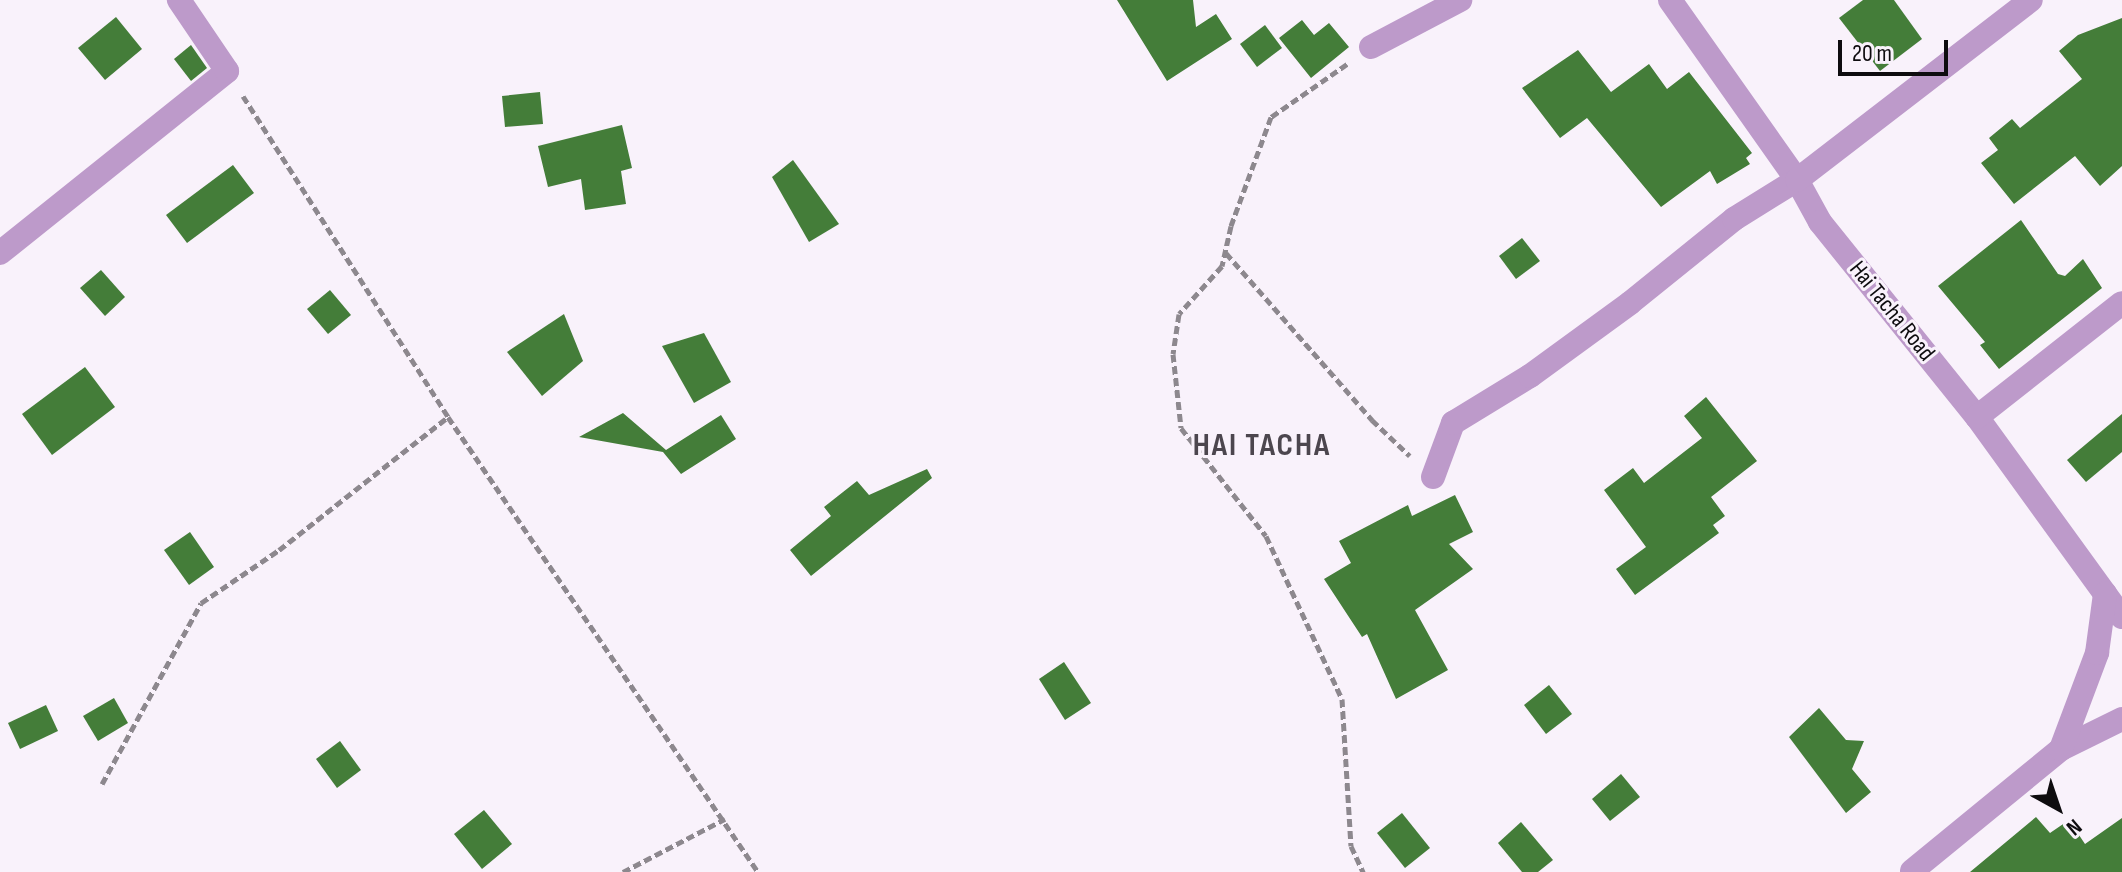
<!DOCTYPE html>
<style>
body{margin:0}
#map{position:relative;width:2122px;height:872px;overflow:hidden;background:#f9f2fb;font-family:"Sofia Sans Condensed",sans-serif}
div>[style]{position:absolute}
.building>*{inset:0;background:#447d39}
.path>*{height:5px;margin-top:-2.5px;transform-origin:0;background:repeating-linear-gradient(90deg,#8d888e 0 8px,transparent 0 12px)}
.street>*{height:24px;margin:-12px;padding:0 12px;transform-origin:12px;border-radius:12px;background:#bd9aca}
span{translate:-50% -50%;white-space:nowrap;text-align:center;line-height:1.15;-webkit-text-stroke:6px #f9f2fb;paint-order:stroke}
.street-label{font-size:24px;color:#0e0c0f}
.district-label{font-size:32px;color:#4c464e;font-weight:700;letter-spacing:2px}
.north{position:absolute;left:2018px;top:768px;width:80px;height:80px;-webkit-text-stroke:6px #f9f2fb;paint-order:stroke;rotate:140deg;font-size:22px;font-weight:700;line-height:32px;text-align:center;color:#0e0c0f}
.north::after{content:'';display:block;margin:auto;width:28px;height:36px;background:#0e0c0f;clip-path:polygon(50% 0,100% 100%,50% 72%,0 100%)}
.scale{position:absolute;left:1838px;top:40px;width:110px;height:36px;box-sizing:border-box;border:4px solid #0e0c0f;border-top:0;padding-left:10px;font-size:24px;line-height:28px;white-space:nowrap;color:#0e0c0f;-webkit-text-stroke:6px #f9f2fb;paint-order:stroke}
</style>
<div id="map">
<div class="building">
<i style="clip-path:polygon(1117px 0,1193px 0,1196px 27px,1216px 14px,1232px 39px,1167px 81px)"></i>
<i style="clip-path:polygon(1863px 0,1894px 0,1922px 39px,1880px 71px,1839px 18px)"></i>
<i style="clip-path:polygon(116px 17px,142px 49px,105px 80px,78px 48px)"></i>
<i style="clip-path:polygon(2122px 18px,2122px 166px,2100px 186px,2075px 156px,2014px 204px,1981px 163px,1998px 150px,1989px 138px,2012px 119px,2020px 128px,2082px 79px,2059px 51px,2078px 35px)"></i>
<i style="clip-path:polygon(1302px 20px,1314px 35px,1329px 23px,1349px 47px,1311px 78px,1279px 38px)"></i>
<i style="clip-path:polygon(1265px 25px,1282px 48px,1257px 67px,1240px 44px)"></i>
<i style="clip-path:polygon(191px 45px,207px 68px,191px 81px,174px 59px)"></i>
<i style="clip-path:polygon(1578px 50px,1611px 92px,1649px 64px,1667px 89px,1689px 72px,1752px 153px,1746px 158px,1750px 164px,1717px 184px,1710px 171px,1661px 207px,1587px 118px,1560px 138px,1522px 88px)"></i>
<i style="clip-path:polygon(540px 92px,543px 124px,505px 127px,502px 96px)"></i>
<i style="clip-path:polygon(622px 125px,632px 168px,621px 171px,626px 204px,585px 210px,581px 179px,548px 187px,538px 146px)"></i>
<i style="clip-path:polygon(793px 160px,839px 224px,809px 242px,772px 177px)"></i>
<i style="clip-path:polygon(233px 165px,254px 193px,187px 243px,166px 215px)"></i>
<i style="clip-path:polygon(2021px 220px,2058px 274px,2065px 276px,2083px 259px,2102px 288px,1999px 369px,1980px 345px,1985px 342px,1938px 286px)"></i>
<i style="clip-path:polygon(1522px 238px,1540px 261px,1516px 279px,1499px 256px)"></i>
<i style="clip-path:polygon(101px 270px,125px 297px,105px 316px,80px 288px)"></i>
<i style="clip-path:polygon(330px 290px,351px 315px,328px 334px,307px 309px)"></i>
<i style="clip-path:polygon(564px 314px,583px 361px,542px 396px,507px 352px)"></i>
<i style="clip-path:polygon(704px 333px,731px 382px,694px 403px,662px 346px)"></i>
<i style="clip-path:polygon(85px 367px,115px 407px,52px 455px,22px 414px)"></i>
<i style="clip-path:polygon(1706px 397px,1757px 461px,1711px 497px,1725px 516px,1713px 525px,1719px 533px,1635px 595px,1616px 569px,1646px 547px,1604px 490px,1633px 468px,1644px 483px,1702px 438px,1684px 416px)"></i>
<i style="clip-path:polygon(623px 413px,666px 450px,721px 415px,736px 439px,681px 474px,663px 452px,579px 437px)"></i>
<i style="clip-path:polygon(2122px 414px,2122px 452px,2086px 482px,2067px 460px)"></i>
<i style="clip-path:polygon(927px 469px,932px 478px,811px 576px,790px 550px,831px 516px,824px 507px,857px 481px,869px 495px)"></i>
<i style="clip-path:polygon(1455px 495px,1473px 532px,1449px 544px,1473px 569px,1415px 610px,1448px 670px,1396px 699px,1367px 634px,1362px 637px,1324px 579px,1351px 563px,1339px 541px,1408px 505px,1412px 516px)"></i>
<i style="clip-path:polygon(190px 532px,214px 567px,189px 585px,164px 550px)"></i>
<i style="clip-path:polygon(1064px 662px,1091px 703px,1065px 720px,1039px 679px)"></i>
<i style="clip-path:polygon(1549px 685px,1572px 714px,1546px 734px,1524px 705px)"></i>
<i style="clip-path:polygon(114px 698px,128px 723px,98px 741px,83px 716px)"></i>
<i style="clip-path:polygon(46px 705px,58px 731px,20px 749px,8px 723px)"></i>
<i style="clip-path:polygon(1819px 708px,1846px 740px,1864px 741px,1852px 769px,1871px 792px,1846px 813px,1789px 737px)"></i>
<i style="clip-path:polygon(340px 741px,361px 770px,337px 788px,316px 759px)"></i>
<i style="clip-path:polygon(1621px 774px,1640px 797px,1610px 821px,1592px 799px)"></i>
<i style="clip-path:polygon(484px 810px,512px 844px,482px 869px,454px 834px)"></i>
<i style="clip-path:polygon(1402px 813px,1430px 848px,1405px 868px,1377px 833px)"></i>
<i style="clip-path:polygon(2036px 817px,2050px 833px,2069px 820px,2085px 844px,2122px 818px,2122px 872px,1970px 872px)"></i>
<i style="clip-path:polygon(1521px 822px,1553px 860px,1538px 872px,1522px 872px,1498px 843px)"></i>
</div>
<div class="path">
<i style="left:1347px;top:64px;width:93px;rotate:145.1deg"></i>
<i style="left:1271px;top:117px;width:116px;rotate:110.2deg"></i>
<i style="left:1231px;top:226px;width:41px;rotate:102.7deg"></i>
<i style="left:1222px;top:266px;width:64px;rotate:131.9deg"></i>
<i style="left:1179px;top:314px;width:40px;rotate:98.5deg"></i>
<i style="left:1173px;top:354px;width:74px;rotate:83.8deg"></i>
<i style="left:1181px;top:428px;width:137px;rotate:51.8deg"></i>
<i style="left:1266px;top:536px;width:180px;rotate:65deg"></i>
<i style="left:1342px;top:699px;width:147px;rotate:86.5deg"></i>
<i style="left:1351px;top:846px;width:29px;rotate:65deg"></i>
<i style="left:243px;top:96px;width:381px;rotate:57.4deg"></i>
<i style="left:448px;top:417px;width:551px;rotate:55.73deg"></i>
<i style="left:1226px;top:253px;width:222px;rotate:48.8deg"></i>
<i style="left:1372px;top:420px;width:52px;rotate:43.5deg"></i>
<i style="left:102px;top:784px;width:206px;rotate:-61.3deg"></i>
<i style="left:201px;top:603px;width:94px;rotate:-34.2deg"></i>
<i style="left:279px;top:550px;width:215px;rotate:-38.2deg"></i>
<i style="left:623px;top:872px;width:115px;rotate:-27.5deg"></i>
</div>
<div class="street">
<i style="left:1670px;top:0;width:220px;rotate:54.8deg"></i>
<i style="left:1797px;top:180px;width:48px;rotate:61.3deg"></i>
<i style="left:1820px;top:222px;width:250px;rotate:51.2deg"></i>
<i style="left:1977px;top:417px;width:247px;rotate:54.1deg"></i>
<i style="left:1371px;top:47px;width:101px;rotate:-27.8deg"></i>
<i style="left:0;top:253px;width:291px;rotate:-38.7deg"></i>
<i style="left:227px;top:71px;width:86px;rotate:-124.1deg"></i>
<i style="left:1977px;top:417px;width:184px;rotate:-38.2deg"></i>
<i style="left:1433px;top:477px;width:58px;rotate:-69.7deg"></i>
<i style="left:1453px;top:423px;width:90px;rotate:-31.4deg"></i>
<i style="left:1530px;top:376px;width:124px;rotate:-36.1deg"></i>
<i style="left:1630px;top:303px;width:134px;rotate:-38.9deg"></i>
<i style="left:1734px;top:219px;width:74px;rotate:-31.8deg"></i>
<i style="left:1797px;top:180px;width:295px;rotate:-37.6deg"></i>
<i style="left:2061px;top:749px;width:68px;rotate:-26.2deg"></i>
<i style="left:1912px;top:871px;width:193px;rotate:-39.3deg"></i>
<i style="left:2061px;top:749px;width:103px;rotate:-69.4deg"></i>
<i style="left:2097px;top:653px;width:60px;rotate:-82.3deg"></i>
</div>
<div class="street-label">
<span style="left:1892px;top:311px;rotate:51deg">Hai Tacha Road</span>
</div>
<div class="district-label">
<span style="left:1262px;top:446px">HAI TACHA</span>
</div>
<div class="north">N</div>
<div class="scale">20 m</div>
</div>
